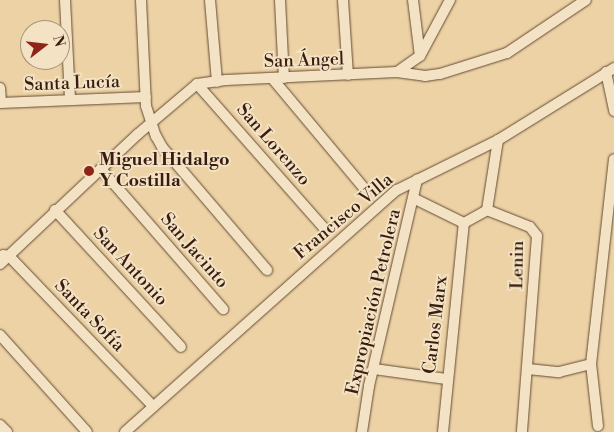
<!DOCTYPE html>
<meta charset="utf-8">
<style>
body{margin:0}
#map{position:relative;width:614px;height:432px;overflow:hidden;background:#ecd2a4;font-family:"Libre Bodoni",serif}
div>[style]{position:absolute}
.roads{filter:drop-shadow(0 0 1px #654a35) drop-shadow(0 0 1px #654a35)}
.minor>*{height:10px;margin:-5px;padding:0 5px;transform-origin:5px;border-radius:5px;background:#f3e2c4}
.dots>*{width:14px;height:14px;translate:-50% -50%;box-sizing:border-box;border:2px solid #f3e2c4;border-radius:50%}
span{translate:-50% -50%;white-space:nowrap;text-align:center;line-height:1.15;-webkit-text-stroke:4px #f3e2c4;paint-order:stroke}
.street-label{font-size:18px;color:#381c10}
.poi-label{font-size:18px;color:#381c10;font-weight:700}
.left{translate:0 -50%;text-align:left}
.north{position:absolute;left:20px;top:20px;width:50px;height:50px;box-sizing:border-box;background:#f3e2c4;border:1px solid #a8937c;border-radius:50%;rotate:74deg;font-size:14px;font-weight:700;line-height:20px;text-align:center;color:#381c10}
.north::after{content:'';display:block;margin:auto;width:18px;height:22px;background:#8f2418;clip-path:polygon(50% 0,100% 100%,50% 72%,0 100%)}
</style>
<div id="map">
<div class="roads">
<div class="minor">
<i style="left:65px;top:0;width:100px;rotate:87.1deg"></i>
<i style="left:141px;top:0;width:106px;rotate:87.3deg"></i>
<i style="left:146px;top:106px;width:32px;rotate:72deg"></i>
<i style="left:156px;top:136px;width:13px;rotate:61deg"></i>
<i style="left:162px;top:147px;width:162px;rotate:49.5deg"></i>
<i style="left:210px;top:0;width:82px;rotate:85.1deg"></i>
<i style="left:280px;top:0;width:78px;rotate:87.1deg"></i>
<i style="left:343px;top:0;width:75px;rotate:86.2deg"></i>
<i style="left:413px;top:0;width:56px;rotate:82.9deg"></i>
<i style="left:397px;top:72px;width:28px;rotate:8deg"></i>
<i style="left:425px;top:76px;width:15px;rotate:-8deg"></i>
<i style="left:440px;top:74px;width:70px;rotate:-17.4deg"></i>
<i style="left:507px;top:53px;width:95px;rotate:-33.9deg"></i>
<i style="left:606px;top:72px;width:40px;rotate:78deg"></i>
<i style="left:272px;top:78px;width:143px;rotate:50.1deg"></i>
<i style="left:197px;top:84px;width:192px;rotate:48.6deg"></i>
<i style="left:0;top:88px;width:15px;rotate:86deg"></i>
<i style="left:0;top:103px;width:146px;rotate:-2.4deg"></i>
<i style="left:101px;top:169px;width:186px;rotate:48.9deg"></i>
<i style="left:415px;top:199px;width:55px;rotate:26.1deg"></i>
<i style="left:464px;top:223px;width:26px;rotate:-29deg"></i>
<i style="left:487px;top:210px;width:46px;rotate:21.6deg"></i>
<i style="left:530px;top:227px;width:11px;rotate:52deg"></i>
<i style="left:537px;top:236px;width:197px;rotate:94.4deg"></i>
<i style="left:55px;top:210px;width:186px;rotate:47.4deg"></i>
<i style="left:487px;top:210px;width:71px;rotate:-81.1deg"></i>
<i style="left:3px;top:255px;width:6px;rotate:9deg"></i>
<i style="left:9px;top:256px;width:207px;rotate:46.2deg"></i>
<i style="left:0;top:264px;width:190px;rotate:-43.3deg"></i>
<i style="left:138px;top:134px;width:77px;rotate:-40.3deg"></i>
<i style="left:197px;top:84px;width:29px;rotate:-8deg"></i>
<i style="left:226px;top:80px;width:171px;rotate:-2.7deg"></i>
<i style="left:397px;top:72px;width:28px;rotate:-35deg"></i>
<i style="left:420px;top:56px;width:64px;rotate:-61.8deg"></i>
<i style="left:0;top:335px;width:130px;rotate:48.1deg"></i>
<i style="left:374px;top:369px;width:73px;rotate:7.9deg"></i>
<i style="left:528px;top:369px;width:31px;rotate:6deg"></i>
<i style="left:559px;top:372px;width:33px;rotate:-14deg"></i>
<i style="left:0;top:425px;width:10px;rotate:45deg"></i>
<i style="left:598px;top:426px;width:62px;rotate:-96.4deg"></i>
<i style="left:591px;top:364px;width:206px;rotate:-83.6deg"></i>
<i style="left:125px;top:432px;width:364px;rotate:-41.7deg"></i>
<i style="left:397px;top:190px;width:113px;rotate:-26.3deg"></i>
<i style="left:498px;top:140px;width:137px;rotate:-31.8deg"></i>
<i style="left:362px;top:432px;width:47px;rotate:-81.3deg"></i>
<i style="left:369px;top:386px;width:212px;rotate:-76.9deg"></i>
<i style="left:443px;top:432px;width:210px;rotate:-84.3deg"></i>
</div>
</div>
<div class="dots">
<i style="left:89px;top:171px;background:#8f2418"></i>
</div>
<div class="street-label">
<span style="left:304px;top:61px;rotate:-2deg">San Ángel</span>
<span style="left:72px;top:84px;rotate:-2deg">Santa Lucía</span>
<span style="left:273px;top:145px;rotate:49deg">San Lorenzo</span>
<span style="left:344px;top:217px;rotate:-40deg">Francisco Villa</span>
<span style="left:194px;top:251px;rotate:49deg">San Jacinto</span>
<span style="left:518px;top:265px;rotate:-89deg">Lenin</span>
<span style="left:130px;top:267px;rotate:47deg">San Antonio</span>
<span style="left:374px;top:302px;rotate:-77deg">Expropiación Petrolera</span>
<span style="left:89px;top:316px;rotate:46deg">Santa Sofía</span>
<span style="left:436px;top:325px;rotate:-83deg">Carlos Marx</span>
</div>
<div class="poi-label">
<span class="left" style="left:99px;top:171px">Miguel Hidalgo<br>Y Costilla</span>
</div>
<div class="north">N</div>
</div>
